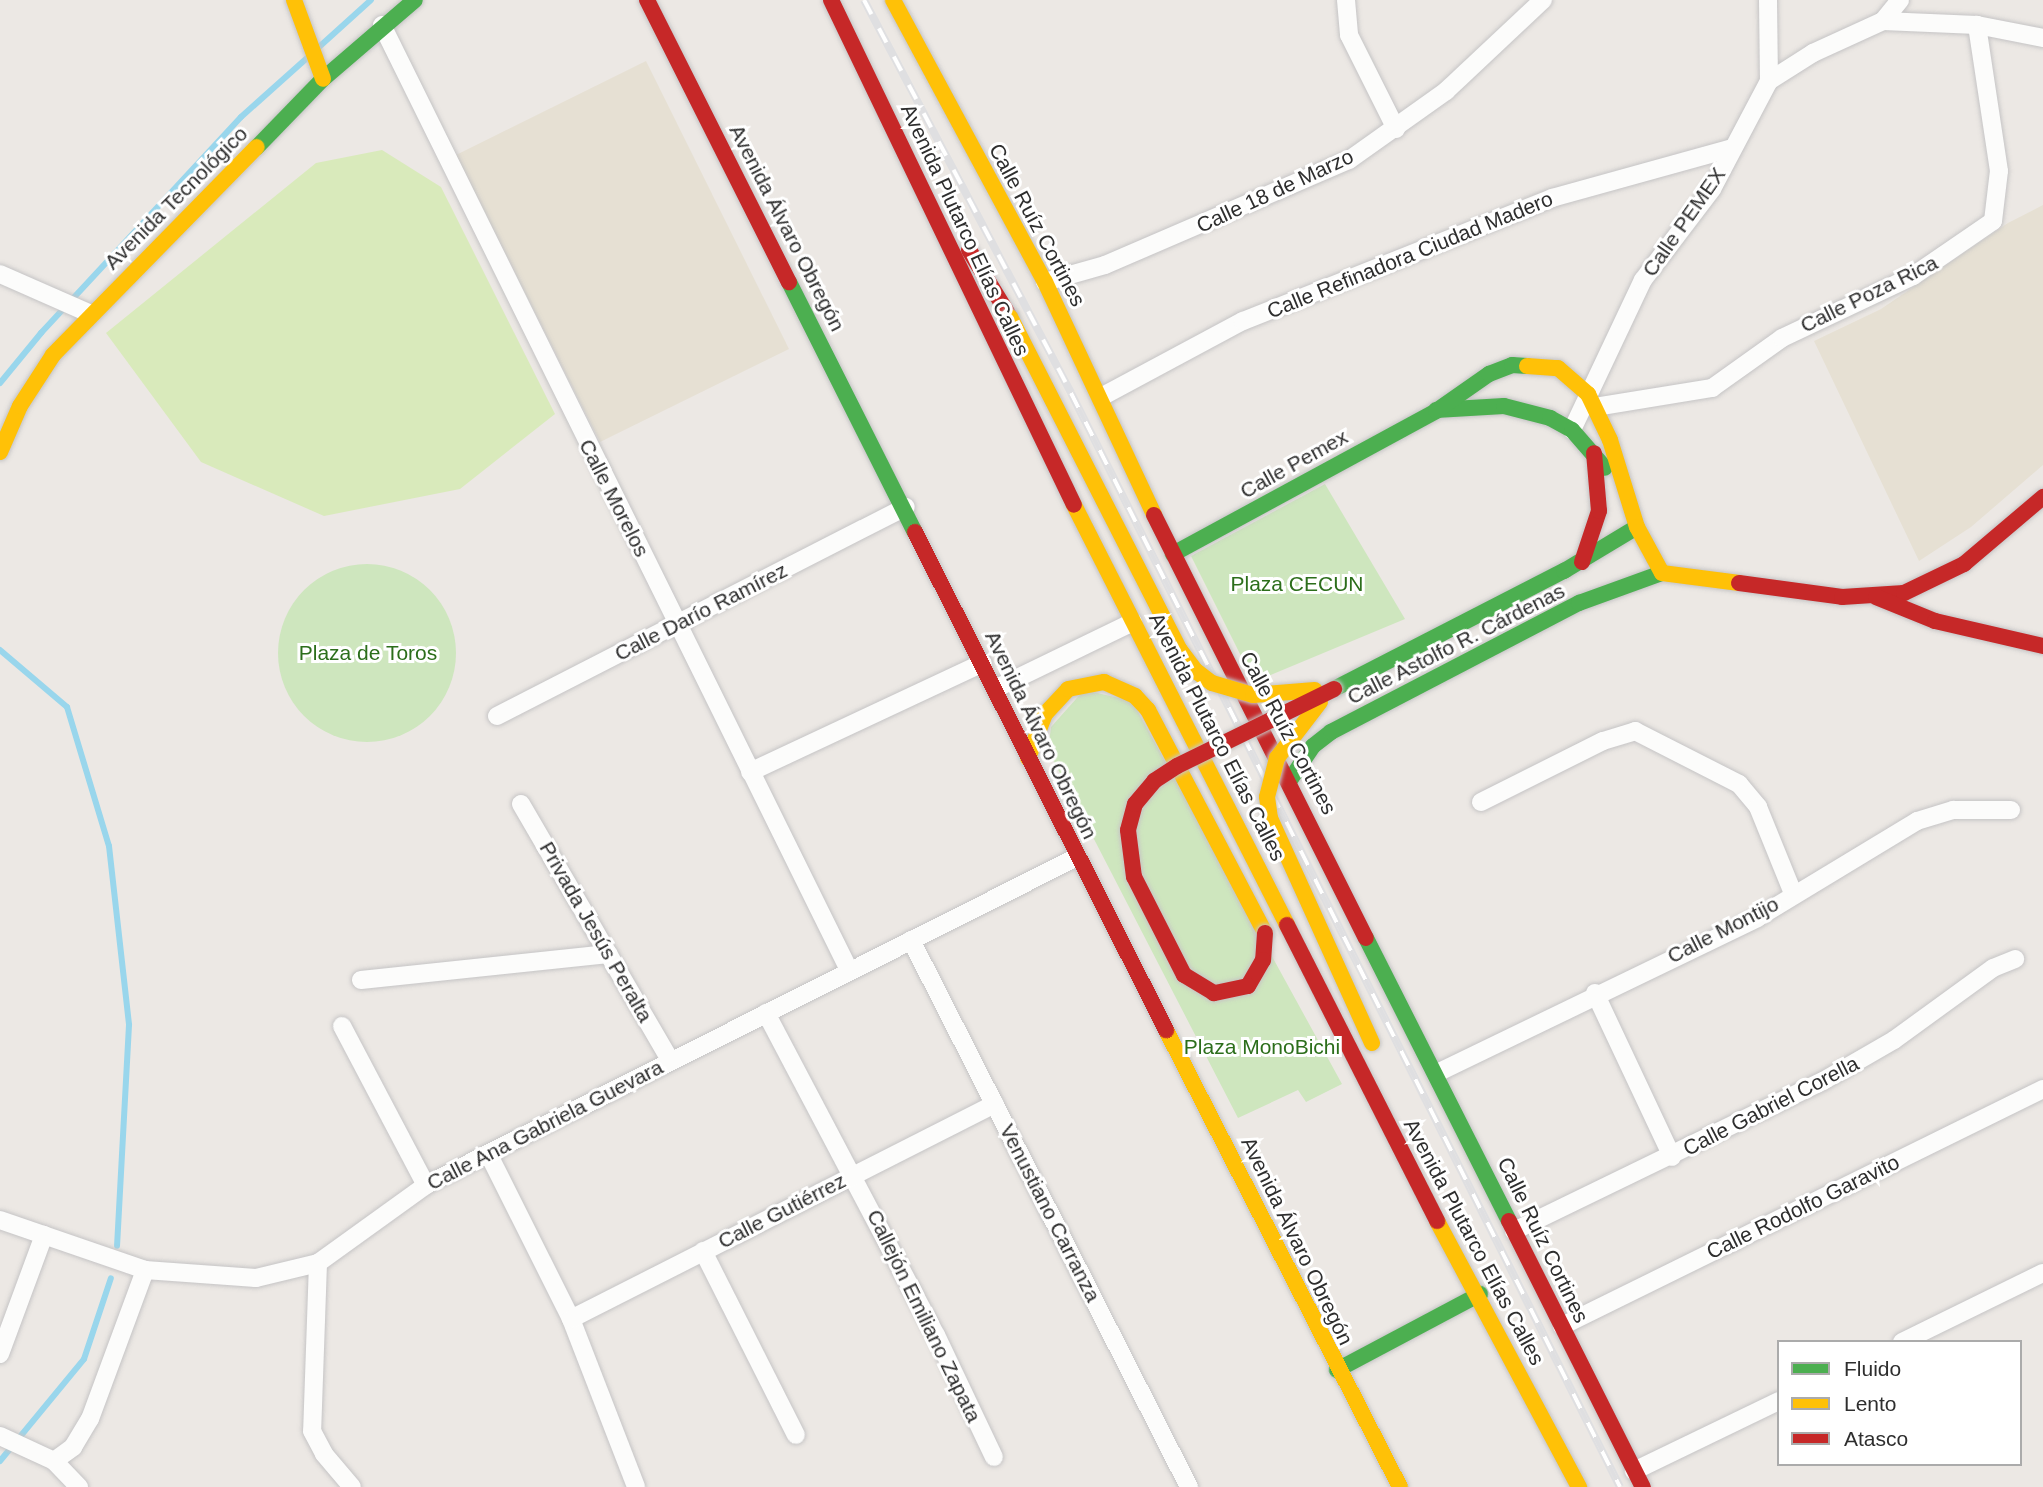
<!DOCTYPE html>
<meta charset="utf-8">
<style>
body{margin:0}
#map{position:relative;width:2043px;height:1487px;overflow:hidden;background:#ece8e4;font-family:Arial,sans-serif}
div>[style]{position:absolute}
.education>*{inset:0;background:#e6e0d3}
.green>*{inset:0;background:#cee6be}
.round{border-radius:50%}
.pitch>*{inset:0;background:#d9eabb}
.stream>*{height:6px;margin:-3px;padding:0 3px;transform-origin:3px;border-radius:3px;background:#99d6ec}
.roads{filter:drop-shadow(0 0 2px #c5c4c5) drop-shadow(0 0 2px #c5c4c5)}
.street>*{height:18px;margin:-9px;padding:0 9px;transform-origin:9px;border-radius:9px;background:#fcfcfb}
.fast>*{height:16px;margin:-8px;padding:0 8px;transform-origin:8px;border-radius:8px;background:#4caf50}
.slow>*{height:16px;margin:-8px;padding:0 8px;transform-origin:8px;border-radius:8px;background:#ffc107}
.jam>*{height:16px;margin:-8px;padding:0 8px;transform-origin:8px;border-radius:8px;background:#c62828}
.rail>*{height:8px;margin-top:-4px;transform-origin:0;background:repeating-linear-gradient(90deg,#fff 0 16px,#dfdfe1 0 32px);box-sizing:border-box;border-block:2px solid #dfdfe1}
.bridges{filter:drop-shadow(0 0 2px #c6c5c4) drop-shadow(0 0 2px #c6c5c4)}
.slow-bridge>*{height:16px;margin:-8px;padding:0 8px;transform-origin:8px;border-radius:8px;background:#ffc107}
.jam-bridge>*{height:16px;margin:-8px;padding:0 8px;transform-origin:8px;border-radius:8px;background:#c62828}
span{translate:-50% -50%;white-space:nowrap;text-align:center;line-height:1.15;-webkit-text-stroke:6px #fff;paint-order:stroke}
.street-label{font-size:21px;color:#2e2e2e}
.park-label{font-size:21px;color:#2c6e1b}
.legend{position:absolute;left:1777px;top:1340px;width:245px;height:126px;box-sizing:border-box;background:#fff;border:2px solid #ababab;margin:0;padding:9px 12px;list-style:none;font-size:21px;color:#2e2e2e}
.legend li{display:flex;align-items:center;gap:14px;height:35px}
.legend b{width:35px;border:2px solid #ababab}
</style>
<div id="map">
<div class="education">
<i style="clip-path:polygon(646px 61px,789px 349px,600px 442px,456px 155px)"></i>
<i style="clip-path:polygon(2043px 205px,2043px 465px,1971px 527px,1919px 561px,1814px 341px,1881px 309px,2008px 223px)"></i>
</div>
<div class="green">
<i style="clip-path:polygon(1325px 484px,1405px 619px,1254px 682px,1191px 556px)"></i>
<i class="round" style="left:278px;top:564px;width:178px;height:178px"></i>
<i style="clip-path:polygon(1084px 690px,1132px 701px,1342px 1084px,1306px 1102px,1298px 1090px,1238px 1118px,1048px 750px,1051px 727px)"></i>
</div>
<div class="pitch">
<i style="clip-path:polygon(382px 150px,441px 187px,555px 414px,460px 489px,324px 516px,201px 462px,106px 333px,316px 163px)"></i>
</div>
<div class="stream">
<i style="left:319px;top:47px;width:70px;rotate:-42.1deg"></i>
<i style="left:0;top:383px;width:65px;rotate:-50.6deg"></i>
<i style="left:41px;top:333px;width:294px;rotate:-47.2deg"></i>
<i style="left:241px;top:117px;width:90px;rotate:-41.8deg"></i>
<i style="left:0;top:650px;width:88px;rotate:40.4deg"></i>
<i style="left:67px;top:707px;width:145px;rotate:73.2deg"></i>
<i style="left:109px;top:846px;width:180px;rotate:83.6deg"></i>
<i style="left:129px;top:1025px;width:221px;rotate:93.1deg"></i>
<i style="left:0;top:1461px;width:132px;rotate:-50.5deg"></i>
<i style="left:84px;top:1359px;width:85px;rotate:-71.6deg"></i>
</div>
<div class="roads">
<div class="street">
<i style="left:1346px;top:0;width:35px;rotate:85deg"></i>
<i style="left:1349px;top:35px;width:105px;rotate:63.4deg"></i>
<i style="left:1768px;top:0;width:81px;rotate:89.3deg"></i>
<i style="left:1883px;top:21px;width:94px;rotate:2.4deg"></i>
<i style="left:1977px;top:25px;width:67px;rotate:11.1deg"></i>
<i style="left:382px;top:25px;width:1054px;rotate:63.7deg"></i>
<i style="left:0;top:274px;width:99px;rotate:23.7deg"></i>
<i style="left:1045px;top:282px;width:62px;rotate:-15.8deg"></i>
<i style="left:1105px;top:265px;width:266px;rotate:-23.3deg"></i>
<i style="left:1349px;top:160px;width:119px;rotate:-35.4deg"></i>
<i style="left:1446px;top:91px;width:133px;rotate:-43.2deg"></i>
<i style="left:1101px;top:397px;width:161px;rotate:-28.2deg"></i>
<i style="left:1243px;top:321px;width:333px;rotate:-21.7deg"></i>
<i style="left:1552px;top:198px;width:187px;rotate:-15.5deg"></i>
<i style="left:1595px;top:407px;width:119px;rotate:-9.2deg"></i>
<i style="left:1712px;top:388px;width:86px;rotate:-35.5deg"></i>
<i style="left:1782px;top:338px;width:145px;rotate:-25.3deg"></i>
<i style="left:1913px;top:276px;width:97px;rotate:-34.5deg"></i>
<i style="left:1993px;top:221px;width:50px;rotate:-83.2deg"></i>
<i style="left:1999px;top:171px;width:148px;rotate:-98.6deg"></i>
<i style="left:1572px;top:430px;width:166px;rotate:-64.7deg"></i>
<i style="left:1643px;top:280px;width:114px;rotate:-52.8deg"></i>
<i style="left:1712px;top:189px;width:122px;rotate:-62.2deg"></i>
<i style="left:1769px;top:81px;width:52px;rotate:-32.5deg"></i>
<i style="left:1813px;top:53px;width:77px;rotate:-24.6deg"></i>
<i style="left:1883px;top:21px;width:27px;rotate:-51deg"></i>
<i style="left:997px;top:688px;width:151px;rotate:-25.9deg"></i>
<i style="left:497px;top:716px;width:459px;rotate:-27.1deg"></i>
<i style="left:750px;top:772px;width:257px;rotate:-25.1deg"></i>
<i style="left:1481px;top:802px;width:136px;rotate:-26.6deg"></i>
<i style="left:1603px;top:741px;width:34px;rotate:-17deg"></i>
<i style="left:1635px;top:731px;width:117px;rotate:27deg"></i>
<i style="left:1739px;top:784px;width:30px;rotate:50deg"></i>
<i style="left:1758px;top:807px;width:93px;rotate:67.9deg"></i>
<i style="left:521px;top:804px;width:296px;rotate:59.8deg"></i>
<i style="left:911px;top:940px;width:614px;rotate:63.06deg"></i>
<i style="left:361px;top:980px;width:249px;rotate:-6deg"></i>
<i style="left:1595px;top:993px;width:181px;rotate:64.8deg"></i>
<i style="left:766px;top:1013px;width:364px;rotate:62.2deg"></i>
<i style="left:936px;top:1335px;width:135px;rotate:64.6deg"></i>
<i style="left:342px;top:1026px;width:180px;rotate:62.2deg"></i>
<i style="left:1437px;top:1073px;width:356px;rotate:-25.8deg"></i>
<i style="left:1757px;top:918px;width:187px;rotate:-31.2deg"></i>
<i style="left:1917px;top:821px;width:38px;rotate:-17deg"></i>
<i style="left:1953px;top:810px;width:58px"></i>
<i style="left:489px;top:1155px;width:183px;rotate:63.4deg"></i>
<i style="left:571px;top:1319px;width:180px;rotate:68.8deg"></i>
<i style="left:0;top:1220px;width:153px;rotate:19deg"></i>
<i style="left:145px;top:1270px;width:111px;rotate:4.1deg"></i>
<i style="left:256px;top:1278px;width:64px;rotate:-13.6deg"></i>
<i style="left:318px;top:1263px;width:133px;rotate:-35.8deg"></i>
<i style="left:426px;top:1185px;width:729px;rotate:-26.74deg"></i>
<i style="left:1514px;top:1231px;width:343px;rotate:-25.9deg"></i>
<i style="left:1823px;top:1081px;width:82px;rotate:-30deg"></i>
<i style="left:1894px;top:1040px;width:122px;rotate:-36deg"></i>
<i style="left:1993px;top:968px;width:24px;rotate:-22deg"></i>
<i style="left:703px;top:1251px;width:206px;rotate:63.2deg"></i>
<i style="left:318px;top:1263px;width:168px;rotate:92deg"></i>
<i style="left:312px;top:1431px;width:26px;rotate:62deg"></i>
<i style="left:324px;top:1454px;width:43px;rotate:49.7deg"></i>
<i style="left:571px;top:1319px;width:475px;rotate:-26.9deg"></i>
<i style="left:1562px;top:1326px;width:536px;rotate:-26.23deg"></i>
<i style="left:1902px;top:1342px;width:157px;rotate:-26.1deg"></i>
<i style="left:0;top:1354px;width:127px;rotate:-69.7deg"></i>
<i style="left:0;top:1436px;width:60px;rotate:24.8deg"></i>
<i style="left:54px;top:1461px;width:36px;rotate:46deg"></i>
<i style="left:54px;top:1461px;width:24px;rotate:-36deg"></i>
<i style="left:73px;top:1447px;width:33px;rotate:-59deg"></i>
<i style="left:90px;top:1419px;width:159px;rotate:-69.7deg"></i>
<i style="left:1634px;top:1471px;width:161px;rotate:-25.8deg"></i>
</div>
<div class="fast">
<i style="left:257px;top:147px;width:95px;rotate:-45.9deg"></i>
<i style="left:323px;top:79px;width:121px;rotate:-40.7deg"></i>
<i style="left:789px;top:282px;width:280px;rotate:63.3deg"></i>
<i style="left:1436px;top:410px;width:68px;rotate:-3.4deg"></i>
<i style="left:1504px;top:406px;width:48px;rotate:14.6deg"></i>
<i style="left:1550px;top:418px;width:25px;rotate:29deg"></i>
<i style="left:1572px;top:430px;width:50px;rotate:49deg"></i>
<i style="left:1173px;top:554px;width:299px;rotate:-28.5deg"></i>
<i style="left:1436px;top:411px;width:65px;rotate:-34.9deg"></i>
<i style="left:1489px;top:374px;width:25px;rotate:-21deg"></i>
<i style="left:1512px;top:365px;width:15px;rotate:4deg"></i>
<i style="left:1334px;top:689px;width:259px;rotate:-27.2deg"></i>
<i style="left:1564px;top:571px;width:85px;rotate:-31.1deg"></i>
<i style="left:1290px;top:780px;width:41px;rotate:-55.9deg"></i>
<i style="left:1313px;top:746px;width:23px;rotate:-38deg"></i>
<i style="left:1331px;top:732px;width:280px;rotate:-27.5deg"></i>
<i style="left:1579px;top:603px;width:88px;rotate:-19.9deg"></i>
<i style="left:1366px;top:938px;width:317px;rotate:63.2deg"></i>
<i style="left:1337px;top:1370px;width:162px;rotate:-28deg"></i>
</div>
<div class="slow">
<i style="left:294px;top:0;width:84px;rotate:69.8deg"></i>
<i style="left:893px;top:0;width:320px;rotate:61.7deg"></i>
<i style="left:1045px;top:282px;width:257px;rotate:64.9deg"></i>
<i style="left:1527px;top:366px;width:31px;rotate:4deg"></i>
<i style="left:1558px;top:368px;width:40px;rotate:41deg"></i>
<i style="left:1588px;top:394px;width:51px;rotate:64.4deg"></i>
<i style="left:1610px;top:440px;width:91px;rotate:72.8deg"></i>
<i style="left:1637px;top:527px;width:52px;rotate:61.5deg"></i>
<i style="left:1662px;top:573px;width:78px;rotate:7.4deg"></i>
<i style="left:0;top:452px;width:50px;rotate:-66.5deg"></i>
<i style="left:20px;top:406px;width:61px;rotate:-57.1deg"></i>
<i style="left:53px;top:355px;width:291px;rotate:-45.6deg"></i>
<i style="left:1074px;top:505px;width:471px;rotate:63.1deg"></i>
<i style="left:1028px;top:758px;width:47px;rotate:-68.9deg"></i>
<i style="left:1045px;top:714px;width:34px;rotate:-47deg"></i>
<i style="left:1068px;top:689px;width:37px;rotate:-11deg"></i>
<i style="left:1104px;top:682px;width:34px;rotate:24deg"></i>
<i style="left:1135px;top:696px;width:19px;rotate:47deg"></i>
<i style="left:1148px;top:710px;width:252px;rotate:62.3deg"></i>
<i style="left:1166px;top:1030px;width:513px;rotate:62.89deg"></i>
<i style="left:1437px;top:1221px;width:302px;rotate:61.9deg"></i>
</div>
<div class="jam">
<i style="left:647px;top:0;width:316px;rotate:63.3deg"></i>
<i style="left:831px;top:0;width:560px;rotate:64.3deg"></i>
<i style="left:969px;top:250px;width:79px;rotate:58.5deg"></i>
<i style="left:1154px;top:515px;width:473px;rotate:63.4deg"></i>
<i style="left:915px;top:532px;width:558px;rotate:63.25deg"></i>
<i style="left:1582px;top:562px;width:54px;rotate:-71.6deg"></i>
<i style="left:1599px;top:511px;width:58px;rotate:-94.9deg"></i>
<i style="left:1739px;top:583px;width:104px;rotate:7.7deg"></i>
<i style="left:1842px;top:597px;width:62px;rotate:-3.7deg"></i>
<i style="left:1904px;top:593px;width:67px;rotate:-25.8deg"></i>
<i style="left:1964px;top:564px;width:104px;rotate:-40.3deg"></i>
<i style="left:1876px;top:597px;width:64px;rotate:22.1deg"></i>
<i style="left:1935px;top:621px;width:111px;rotate:13deg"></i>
<i style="left:1287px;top:925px;width:332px;rotate:63.1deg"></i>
<i style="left:1509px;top:1221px;width:298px;rotate:63.3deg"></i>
</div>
</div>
<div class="rail">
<i style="left:864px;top:0;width:444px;rotate:62.2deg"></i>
<i style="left:1071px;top:393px;width:1224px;rotate:63.35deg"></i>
</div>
<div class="bridges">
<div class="slow-bridge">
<i style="left:1010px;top:317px;width:374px;rotate:63deg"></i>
<i style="left:1180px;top:650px;width:26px;rotate:53deg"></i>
<i style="left:1196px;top:671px;width:20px;rotate:37deg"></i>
<i style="left:1212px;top:683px;width:43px;rotate:16.3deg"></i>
<i style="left:1253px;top:695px;width:62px;rotate:-4.6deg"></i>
<i style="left:1320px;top:702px;width:71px;rotate:127.5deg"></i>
<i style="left:1277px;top:758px;width:40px;rotate:104.4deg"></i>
<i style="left:1267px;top:797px;width:21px;rotate:82deg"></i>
<i style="left:1270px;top:818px;width:247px;rotate:65.6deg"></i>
</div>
<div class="jam-bridge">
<i style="left:1265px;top:933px;width:27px;rotate:94deg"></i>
<i style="left:1263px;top:960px;width:30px;rotate:120deg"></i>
<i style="left:1248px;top:986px;width:35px;rotate:168deg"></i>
<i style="left:1214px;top:993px;width:35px;rotate:-149deg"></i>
<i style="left:1184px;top:975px;width:110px;rotate:-117deg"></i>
<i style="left:1134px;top:877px;width:47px;rotate:-97.3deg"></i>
<i style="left:1128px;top:830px;width:27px;rotate:-75deg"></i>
<i style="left:1135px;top:804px;width:30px;rotate:-50deg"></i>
<i style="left:1154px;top:781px;width:27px;rotate:-33deg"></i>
<i style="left:1177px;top:766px;width:175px;rotate:-26.1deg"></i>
</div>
</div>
<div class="street-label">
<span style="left:1275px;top:191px;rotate:-25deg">Calle 18 de Marzo</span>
<span style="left:176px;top:198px;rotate:-45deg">Avenida Tecnológico</span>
<span style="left:1684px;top:222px;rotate:-55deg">Calle PEMEX</span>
<span style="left:1037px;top:225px;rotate:62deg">Calle Ruíz Cortines</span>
<span style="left:787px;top:228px;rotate:63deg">Avenida Álvaro Obregón</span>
<span style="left:965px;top:230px;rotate:65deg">Avenida Plutarco Elías Calles</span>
<span style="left:1410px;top:255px;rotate:-22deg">Calle Refinadora Ciudad Madero</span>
<span style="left:1869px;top:294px;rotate:-26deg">Calle Poza Rica</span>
<span style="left:1294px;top:464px;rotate:-29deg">Calle Pemex</span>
<span style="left:614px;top:498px;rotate:63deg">Calle Morelos</span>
<span style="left:701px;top:612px;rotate:-27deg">Calle Darío Ramírez</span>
<span style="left:1456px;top:644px;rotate:-27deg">Calle Astolfo R. Cárdenas</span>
<span style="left:1288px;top:733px;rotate:62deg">Calle Ruíz Cortines</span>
<span style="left:1041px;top:735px;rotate:64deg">Avenida Álvaro Obregón</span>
<span style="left:1217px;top:737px;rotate:63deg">Avenida Plutarco Elías Calles</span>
<span style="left:1723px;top:930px;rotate:-27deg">Calle Montijo</span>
<span style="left:596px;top:932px;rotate:60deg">Privada Jesús Peralta</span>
<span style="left:1771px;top:1106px;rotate:-27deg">Calle Gabriel Corella</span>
<span style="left:545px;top:1125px;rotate:-27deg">Calle Ana Gabriela Guevara</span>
<span style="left:1803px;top:1207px;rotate:-26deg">Calle Rodolfo Garavito</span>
<span style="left:782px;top:1211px;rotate:-27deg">Calle Gutiérrez</span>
<span style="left:1050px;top:1213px;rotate:63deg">Venustiano Carranza</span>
<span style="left:1543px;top:1240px;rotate:64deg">Calle Ruíz Cortines</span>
<span style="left:1297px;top:1241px;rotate:64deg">Avenida Álvaro Obregón</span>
<span style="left:1474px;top:1242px;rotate:62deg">Avenida Plutarco Elías Calles</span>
<span style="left:924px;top:1316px;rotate:64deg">Callejón Emiliano Zapata</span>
</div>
<div class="park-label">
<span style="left:1297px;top:584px">Plaza CECUN</span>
<span style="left:368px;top:653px">Plaza de Toros</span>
<span style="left:1262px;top:1047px">Plaza MonoBichi</span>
</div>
<ul class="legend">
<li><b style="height:9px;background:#4caf50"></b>Fluido</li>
<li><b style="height:9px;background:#ffc107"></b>Lento</li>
<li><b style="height:9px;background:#c62828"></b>Atasco</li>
</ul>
</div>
